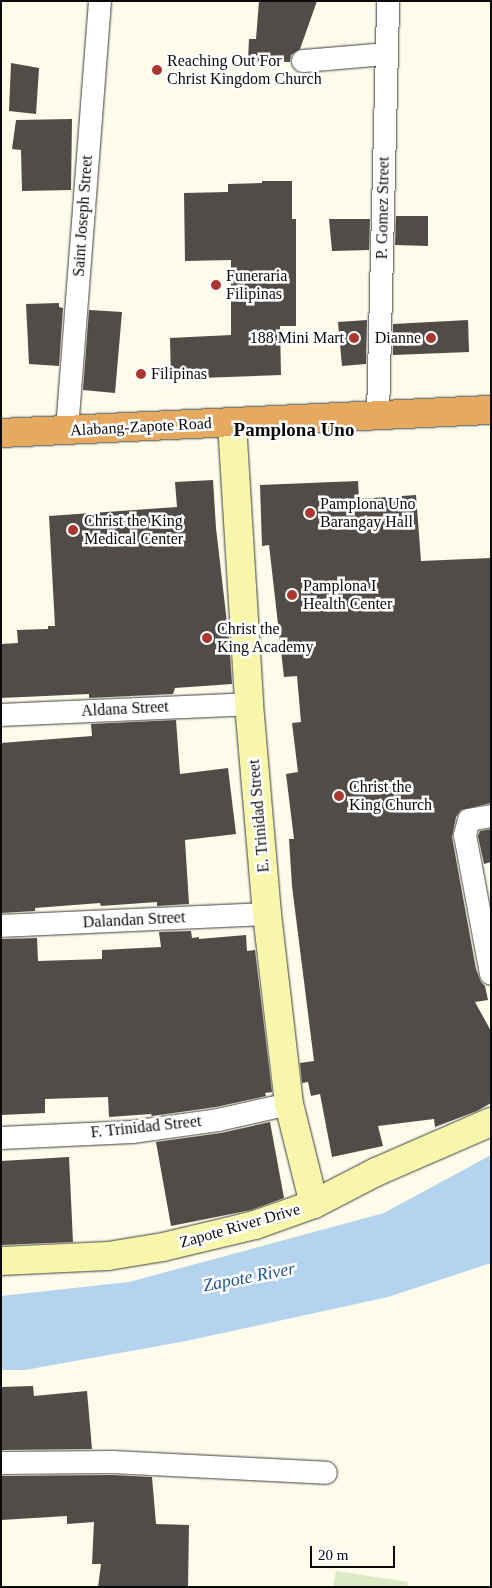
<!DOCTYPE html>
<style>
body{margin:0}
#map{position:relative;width:492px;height:1588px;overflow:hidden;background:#fdfbe9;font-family:Georgia,serif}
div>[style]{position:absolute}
.pitch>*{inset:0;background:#dbebc8}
.water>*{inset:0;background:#b3d3ef}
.building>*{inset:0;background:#514c48}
.roads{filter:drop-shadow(0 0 1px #3d3d3d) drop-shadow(0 0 1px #3d3d3d)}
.street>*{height:22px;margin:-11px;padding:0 11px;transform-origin:11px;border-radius:11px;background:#fff}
.secondary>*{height:28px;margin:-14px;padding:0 14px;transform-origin:14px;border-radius:14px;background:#f7f6aa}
.highway>*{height:28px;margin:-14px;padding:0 14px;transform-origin:14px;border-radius:14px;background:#e5a95f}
.dots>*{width:14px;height:14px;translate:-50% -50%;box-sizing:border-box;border:2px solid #fff;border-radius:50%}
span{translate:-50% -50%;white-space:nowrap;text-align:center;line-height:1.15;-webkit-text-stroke:5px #fff;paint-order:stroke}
.poi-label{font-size:16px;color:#0a0a0a}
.left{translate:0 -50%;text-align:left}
.right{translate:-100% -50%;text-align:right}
.street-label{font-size:16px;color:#0a0a0a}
.water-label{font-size:18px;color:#21548e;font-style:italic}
.quarter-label{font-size:19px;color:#0a0a0a;font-weight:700}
.frame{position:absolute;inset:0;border:2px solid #0a0a0a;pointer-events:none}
.scale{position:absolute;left:310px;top:1546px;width:85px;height:22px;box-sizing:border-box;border:2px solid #0a0a0a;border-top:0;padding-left:6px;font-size:15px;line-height:18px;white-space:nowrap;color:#0a0a0a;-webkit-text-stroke:4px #fff;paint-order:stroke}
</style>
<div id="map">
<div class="pitch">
<i style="clip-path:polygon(336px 1571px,408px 1582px,407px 1587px,333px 1587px)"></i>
</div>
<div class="water">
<i style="clip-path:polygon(491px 1155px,491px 1263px,388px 1297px,186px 1341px,25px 1370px,1px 1370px,1px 1296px,129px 1282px,384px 1213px)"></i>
</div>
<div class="building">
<i style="clip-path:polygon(259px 1px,317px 1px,300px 49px,291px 55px,290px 62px,248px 61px,249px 39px,256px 39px)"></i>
<i style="clip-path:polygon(11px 63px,39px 68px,36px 114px,9px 111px)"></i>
<i style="clip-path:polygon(72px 119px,71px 190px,22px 191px,21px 150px,12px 149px,16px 120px)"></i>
<i style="clip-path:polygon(262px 181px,292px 181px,292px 219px,296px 219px,296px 326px,280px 326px,281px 375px,171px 379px,170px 338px,231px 335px,231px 260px,185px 261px,184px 193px,228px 192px,228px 184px,262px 183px)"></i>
<i style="clip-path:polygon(396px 216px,428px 216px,428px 246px,395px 245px)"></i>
<i style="clip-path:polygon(329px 219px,370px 219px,369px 250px,332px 251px)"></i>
<i style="clip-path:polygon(59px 303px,59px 307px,63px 308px,59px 366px,29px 364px,26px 304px)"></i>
<i style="clip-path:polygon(89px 310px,122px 312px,115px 393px,83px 390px)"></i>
<i style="clip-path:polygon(367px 320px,366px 364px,342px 366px,338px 322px)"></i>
<i style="clip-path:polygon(468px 320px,469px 352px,393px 355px,393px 324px)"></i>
<i style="clip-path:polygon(213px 480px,216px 528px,229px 640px,232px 684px,175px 688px,173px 694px,89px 698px,89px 694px,1px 698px,1px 644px,18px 643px,17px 630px,48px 629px,48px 626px,55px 626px,49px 516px,177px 507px,175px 482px)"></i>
<i style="clip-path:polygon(358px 481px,359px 499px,416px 495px,421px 561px,491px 558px,491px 803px,461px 810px,456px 817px,452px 837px,476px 969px,481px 982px,485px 986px,488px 1000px,475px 1002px,491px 1031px,491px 1103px,477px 1111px,435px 1127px,434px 1119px,378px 1126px,383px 1146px,332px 1157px,320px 1094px,311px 1096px,308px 1082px,302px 1083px,300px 1063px,314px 1061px,292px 886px,289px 839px,294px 839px,286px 774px,298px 772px,292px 723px,301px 722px,297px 676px,284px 677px,269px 545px,262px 546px,260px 485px)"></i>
<i style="clip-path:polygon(176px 720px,180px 774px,228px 768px,236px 834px,185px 840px,189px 904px,157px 906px,157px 902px,101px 906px,100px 903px,35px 908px,35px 911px,1px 913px,1px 743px,92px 736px,91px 724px)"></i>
<i style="clip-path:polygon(491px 829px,491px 862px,484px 864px,478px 836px,480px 831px)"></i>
<i style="clip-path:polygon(191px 931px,192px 938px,199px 937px,199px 939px,246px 935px,247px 951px,255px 950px,272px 1092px,265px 1093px,266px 1096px,216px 1107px,152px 1116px,151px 1114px,109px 1117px,108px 1097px,45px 1099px,45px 1113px,1px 1115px,1px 939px,37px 938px,38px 961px,102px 959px,102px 950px,161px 947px,159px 932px)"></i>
<i style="clip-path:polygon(270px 1122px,284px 1198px,251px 1210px,171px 1226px,156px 1142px,221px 1133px)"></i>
<i style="clip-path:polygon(69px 1157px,73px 1242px,1px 1245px,1px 1161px)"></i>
<i style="clip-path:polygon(33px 1386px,34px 1396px,87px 1391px,92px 1449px,1px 1450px,1px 1387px)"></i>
<i style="clip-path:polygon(112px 1475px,152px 1477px,156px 1524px,189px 1525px,188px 1587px,98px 1587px,101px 1564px,92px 1564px,94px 1522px,67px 1524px,67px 1516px,1px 1520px,1px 1476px)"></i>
</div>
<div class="roads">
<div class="street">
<i style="left:303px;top:61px;width:83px;rotate:-4.8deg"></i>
<i style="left:378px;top:416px;width:415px;rotate:-88.6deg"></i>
<i style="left:67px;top:430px;width:430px;rotate:-85.6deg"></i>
<i style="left:1px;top:715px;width:248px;rotate:-2.5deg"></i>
<i style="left:491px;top:816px;width:22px;rotate:170deg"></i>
<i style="left:469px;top:820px;width:16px;rotate:105deg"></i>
<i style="left:465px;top:835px;width:141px;rotate:79.4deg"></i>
<i style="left:1px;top:926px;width:266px;rotate:-2.6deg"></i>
<i style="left:1px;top:1138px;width:131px;rotate:-2.6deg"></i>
<i style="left:132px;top:1132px;width:87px;rotate:-7.9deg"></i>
<i style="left:218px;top:1120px;width:73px;rotate:-12.7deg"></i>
<i style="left:1px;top:1463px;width:111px;rotate:-0.5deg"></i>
<i style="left:112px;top:1462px;width:214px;rotate:2.9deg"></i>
</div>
<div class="secondary">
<i style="left:232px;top:423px;width:282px;rotate:86.5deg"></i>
<i style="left:249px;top:704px;width:211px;rotate:85.1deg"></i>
<i style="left:267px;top:914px;width:191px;rotate:83.4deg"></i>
<i style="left:289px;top:1104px;width:103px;rotate:76deg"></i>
<i style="left:1px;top:1261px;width:107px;rotate:-2.7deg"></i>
<i style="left:108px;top:1256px;width:56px;rotate:-9.3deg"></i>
<i style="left:163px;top:1247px;width:95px;rotate:-13.4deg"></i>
<i style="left:255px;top:1225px;width:63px;rotate:-19.6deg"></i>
<i style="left:314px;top:1204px;width:70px;rotate:-27.3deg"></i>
<i style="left:376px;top:1172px;width:125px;rotate:-23.5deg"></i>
</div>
<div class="highway">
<i style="left:1px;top:433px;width:491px;rotate:-2.7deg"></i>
</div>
</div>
<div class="dots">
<i style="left:157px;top:70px;background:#ab3731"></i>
<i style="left:216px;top:285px;background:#ab3731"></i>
<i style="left:354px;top:338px;background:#ab3731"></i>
<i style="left:431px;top:338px;background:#ab3731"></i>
<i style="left:141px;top:374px;background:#ab3731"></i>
<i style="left:310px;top:513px;background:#ab3731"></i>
<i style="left:73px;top:530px;background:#ab3731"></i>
<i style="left:292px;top:595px;background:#ab3731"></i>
<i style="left:207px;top:638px;background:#ab3731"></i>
<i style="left:339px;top:796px;background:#ab3731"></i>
</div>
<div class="poi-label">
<span class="left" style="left:167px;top:70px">Reaching Out For<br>Christ Kingdom Church</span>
<span class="left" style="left:226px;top:285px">Funeraria<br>Filipinas</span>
<span class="right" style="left:344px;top:338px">188 Mini Mart</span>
<span class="right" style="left:421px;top:338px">Dianne</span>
<span class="left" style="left:151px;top:374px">Filipinas</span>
<span class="left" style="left:320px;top:513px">Pamplona Uno<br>Barangay Hall</span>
<span class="left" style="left:84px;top:530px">Christ the King<br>Medical Center</span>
<span class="left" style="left:303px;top:595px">Pamplona I<br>Health Center</span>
<span class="left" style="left:217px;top:638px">Christ the<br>King Academy</span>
<span class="left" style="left:349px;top:796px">Christ the<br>King Church</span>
</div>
<div class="street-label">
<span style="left:383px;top:208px;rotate:-89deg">P. Gomez Street</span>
<span style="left:83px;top:216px;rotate:-86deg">Saint Joseph Street</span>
<span style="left:141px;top:427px;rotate:-3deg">Alabang-Zapote Road</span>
<span style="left:125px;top:709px;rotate:-3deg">Aldana Street</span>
<span style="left:259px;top:816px;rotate:-95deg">E. Trinidad Street</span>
<span style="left:134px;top:920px;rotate:-3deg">Dalandan Street</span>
<span style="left:146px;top:1127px;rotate:-6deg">F. Trinidad Street</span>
<span style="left:240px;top:1226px;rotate:-16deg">Zapote River Drive</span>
</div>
<div class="water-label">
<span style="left:249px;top:1277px;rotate:-11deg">Zapote River</span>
</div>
<div class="quarter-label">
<span style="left:294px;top:430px">Pamplona Uno</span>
</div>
<div class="frame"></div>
<div class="scale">20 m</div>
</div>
